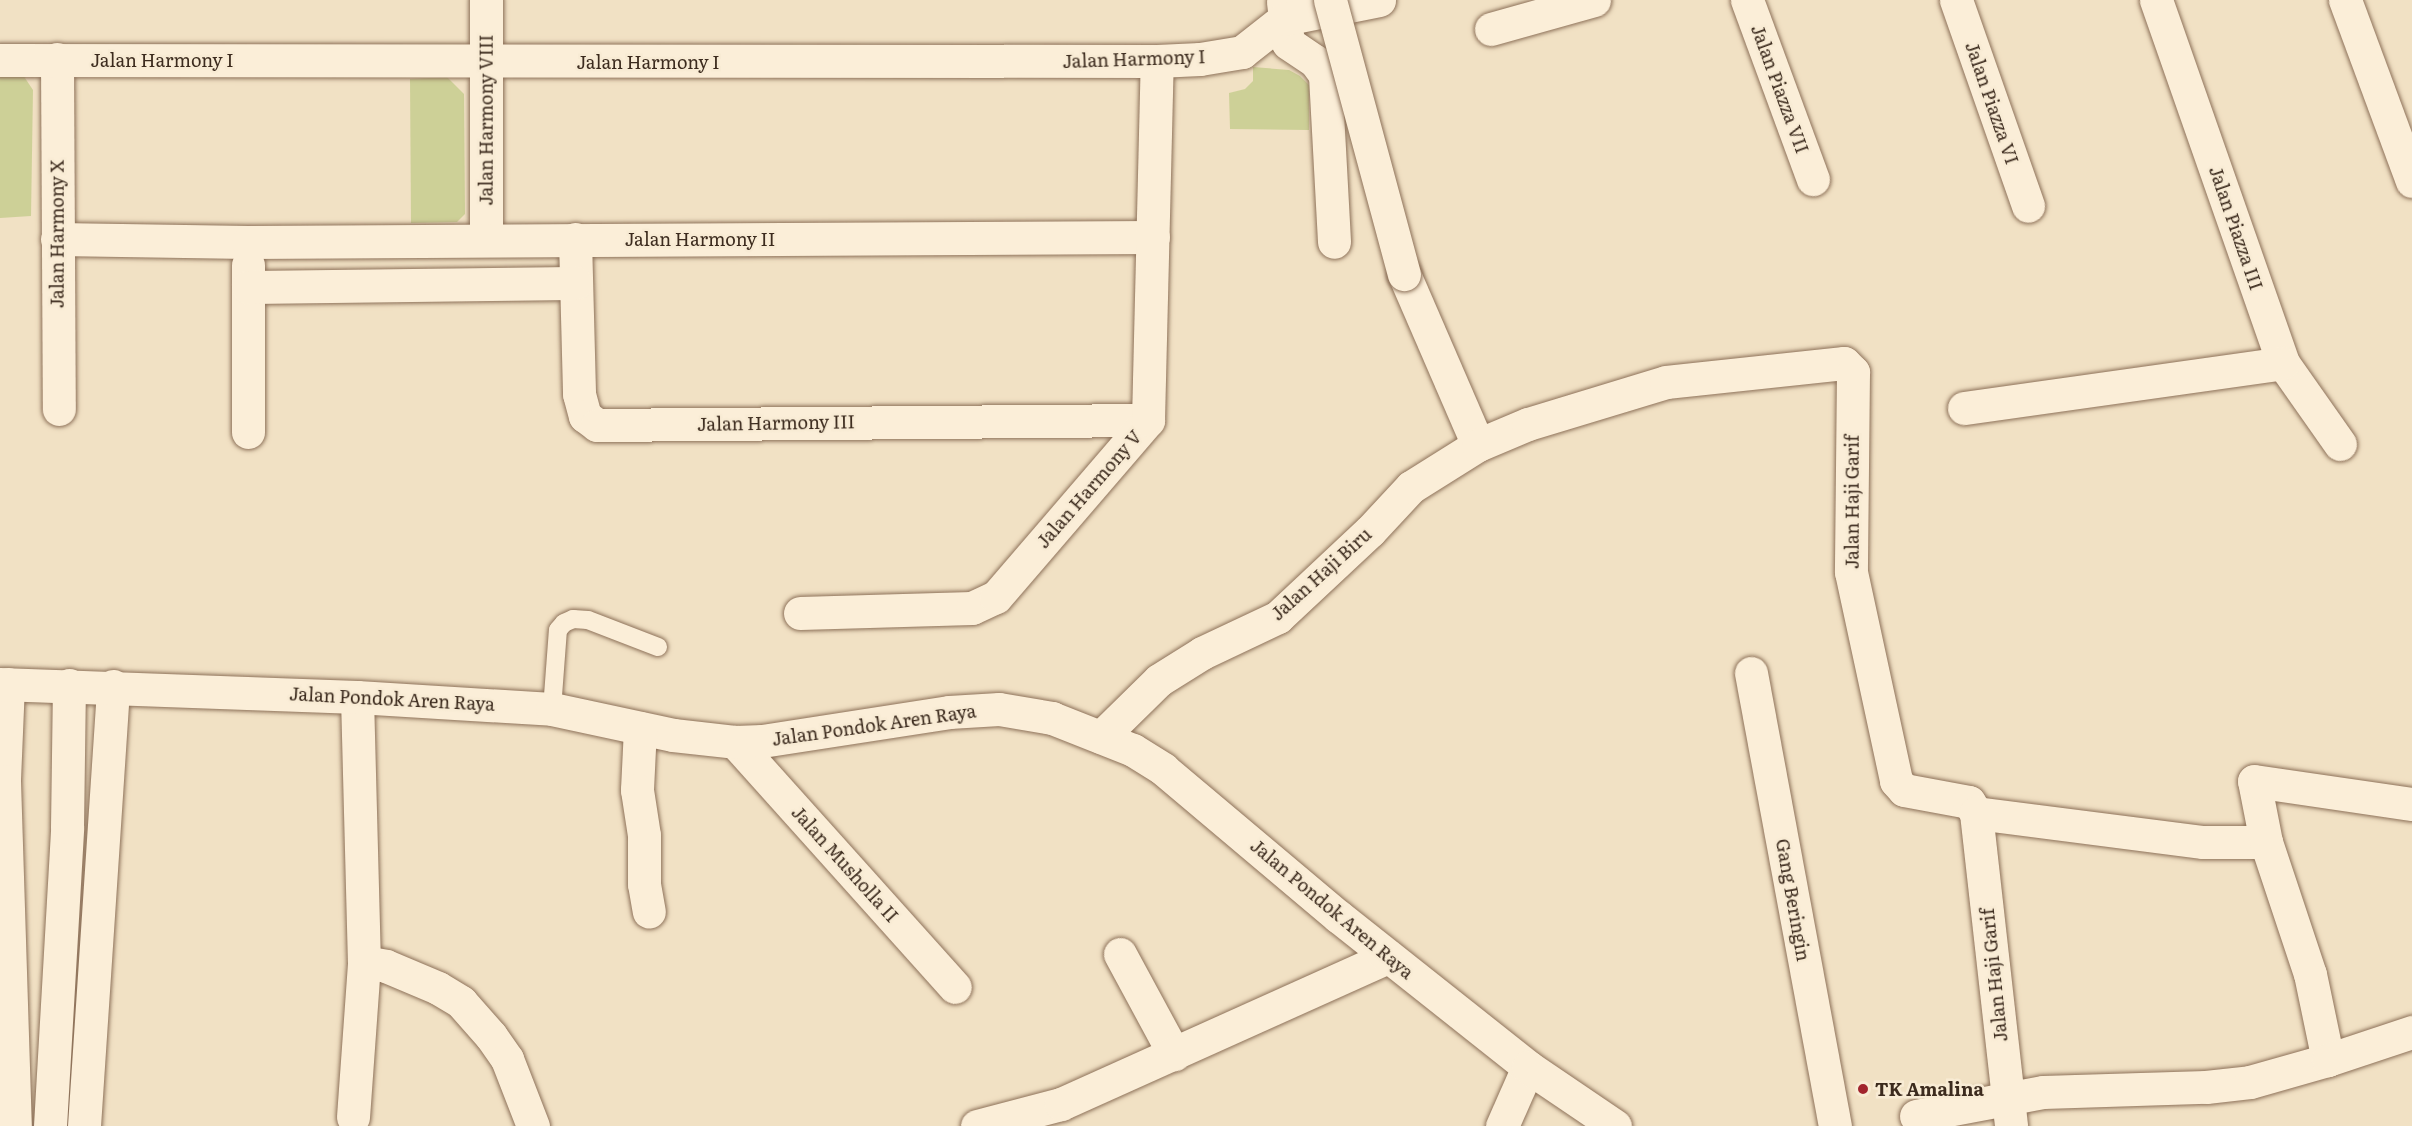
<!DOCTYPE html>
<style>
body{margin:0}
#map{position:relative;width:2412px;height:1126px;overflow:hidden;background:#f1e1c4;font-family:Literata,serif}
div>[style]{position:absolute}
.green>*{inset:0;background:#cdd097}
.roads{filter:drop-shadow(0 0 2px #8d7159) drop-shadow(0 0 2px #8d7159)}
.lane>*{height:18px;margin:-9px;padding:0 9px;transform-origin:9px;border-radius:9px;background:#fbeed8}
.street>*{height:33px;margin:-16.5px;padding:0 16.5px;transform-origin:16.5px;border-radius:16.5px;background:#fbeed8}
.secondary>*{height:33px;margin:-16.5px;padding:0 16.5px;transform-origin:16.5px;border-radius:16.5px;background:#fbeed8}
.bridges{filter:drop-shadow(0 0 2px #8d7159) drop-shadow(0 0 2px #8d7159)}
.street-bridge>*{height:33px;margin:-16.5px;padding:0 16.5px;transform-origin:16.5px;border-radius:16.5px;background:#fbeed8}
.dots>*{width:16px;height:16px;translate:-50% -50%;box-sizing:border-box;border:3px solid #f8ebd4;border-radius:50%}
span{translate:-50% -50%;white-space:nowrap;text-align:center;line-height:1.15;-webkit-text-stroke:5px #f8ebd4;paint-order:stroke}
.street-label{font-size:18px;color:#3c2b1e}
.poi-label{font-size:18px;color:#3c2b1e;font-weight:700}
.left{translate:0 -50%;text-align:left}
</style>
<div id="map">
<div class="green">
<i style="clip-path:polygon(1253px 67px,1289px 70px,1300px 76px,1309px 85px,1309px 130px,1230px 129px,1229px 93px,1245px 89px,1253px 81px)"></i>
<i style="clip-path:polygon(23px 75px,33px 90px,31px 216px,0 218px,0 76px)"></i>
<i style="clip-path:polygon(447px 77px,464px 94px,465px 214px,457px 222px,411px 223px,410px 79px)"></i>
</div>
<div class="roads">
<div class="lane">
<i style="left:552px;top:709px;width:79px;rotate:-85.7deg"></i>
<i style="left:558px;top:630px;width:9px;rotate:-49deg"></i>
<i style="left:564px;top:623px;width:10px;rotate:-24deg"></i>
<i style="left:573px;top:619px;width:15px;rotate:4deg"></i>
<i style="left:588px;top:620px;width:75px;rotate:21.1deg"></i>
</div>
<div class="street">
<i style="left:486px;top:0;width:240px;rotate:90deg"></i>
<i style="left:1747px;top:0;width:191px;rotate:69.8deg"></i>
<i style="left:1956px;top:0;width:218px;rotate:70.7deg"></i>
<i style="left:2156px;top:0;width:385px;rotate:70.7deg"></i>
<i style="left:2283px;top:363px;width:99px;rotate:54.9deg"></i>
<i style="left:2345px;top:0;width:193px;rotate:69.7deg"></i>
<i style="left:1283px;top:2px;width:41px;rotate:83deg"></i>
<i style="left:1288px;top:43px;width:32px;rotate:34deg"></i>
<i style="left:1315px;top:61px;width:17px;rotate:54deg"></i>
<i style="left:1325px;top:75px;width:167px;rotate:86.9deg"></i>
<i style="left:1491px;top:29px;width:107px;rotate:-15.7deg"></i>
<i style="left:57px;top:59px;width:350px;rotate:89.7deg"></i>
<i style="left:0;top:60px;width:1157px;rotate:0.05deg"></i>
<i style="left:1157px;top:61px;width:43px;rotate:-2.7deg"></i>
<i style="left:1200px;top:59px;width:43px;rotate:-9.5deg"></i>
<i style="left:1242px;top:52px;width:53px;rotate:-38.2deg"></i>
<i style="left:1284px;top:19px;width:97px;rotate:-11.3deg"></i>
<i style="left:57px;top:239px;width:191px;rotate:0.9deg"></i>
<i style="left:248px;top:242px;width:905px;rotate:-0.32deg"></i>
<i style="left:575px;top:239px;width:155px;rotate:88.5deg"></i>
<i style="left:579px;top:394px;width:23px;rotate:75deg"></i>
<i style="left:585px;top:416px;width:15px;rotate:37deg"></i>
<i style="left:597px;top:425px;width:551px;rotate:-0.52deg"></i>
<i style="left:248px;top:265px;width:167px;rotate:90deg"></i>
<i style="left:1404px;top:274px;width:186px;rotate:66.6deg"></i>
<i style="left:248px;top:287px;width:328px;rotate:-0.7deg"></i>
<i style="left:1964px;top:408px;width:322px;rotate:-8deg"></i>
<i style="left:800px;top:613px;width:172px;rotate:-1.7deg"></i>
<i style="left:972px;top:608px;width:26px;rotate:-25deg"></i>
<i style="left:996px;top:597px;width:233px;rotate:-49.3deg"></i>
<i style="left:1148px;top:420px;width:359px;rotate:-88.6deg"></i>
<i style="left:1751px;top:673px;width:461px;rotate:79.5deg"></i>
<i style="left:8px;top:684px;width:97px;rotate:92.4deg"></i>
<i style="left:4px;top:781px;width:345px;rotate:88.2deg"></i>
<i style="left:357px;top:697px;width:265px;rotate:88.5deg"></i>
<i style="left:364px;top:962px;width:22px;rotate:10deg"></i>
<i style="left:386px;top:966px;width:56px;rotate:22.9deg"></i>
<i style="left:438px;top:988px;width:27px;rotate:31deg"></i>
<i style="left:461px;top:1002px;width:45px;rotate:48.6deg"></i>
<i style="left:491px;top:1036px;width:28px;rotate:55deg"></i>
<i style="left:507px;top:1059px;width:72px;rotate:68.8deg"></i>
<i style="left:640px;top:728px;width:62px;rotate:92.8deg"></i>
<i style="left:637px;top:790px;width:46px;rotate:81.2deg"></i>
<i style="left:644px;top:835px;width:49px;rotate:90deg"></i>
<i style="left:644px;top:884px;width:28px;rotate:80deg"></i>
<i style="left:1101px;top:737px;width:81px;rotate:-44.5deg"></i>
<i style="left:1159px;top:680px;width:51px;rotate:-32.1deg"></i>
<i style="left:1202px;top:653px;width:84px;rotate:-25.3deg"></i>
<i style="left:1278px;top:617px;width:126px;rotate:-43.1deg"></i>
<i style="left:1370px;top:531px;width:60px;rotate:-47deg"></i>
<i style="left:1411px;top:487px;width:79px;rotate:-32.1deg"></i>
<i style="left:1478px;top:445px;width:54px;rotate:-22.8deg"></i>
<i style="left:1528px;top:424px;width:144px;rotate:-16.9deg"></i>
<i style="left:1666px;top:382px;width:179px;rotate:-6.1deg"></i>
<i style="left:1844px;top:363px;width:13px;rotate:45deg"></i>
<i style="left:1853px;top:372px;width:200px;rotate:90.6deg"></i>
<i style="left:1851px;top:572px;width:214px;rotate:77.8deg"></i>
<i style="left:1896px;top:781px;width:12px;rotate:48deg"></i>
<i style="left:1904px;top:790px;width:66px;rotate:10.5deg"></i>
<i style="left:1969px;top:802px;width:13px;rotate:58deg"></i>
<i style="left:1976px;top:813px;width:315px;rotate:83.6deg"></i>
<i style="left:735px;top:742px;width:329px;rotate:48.1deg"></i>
<i style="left:1976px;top:813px;width:229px;rotate:7.3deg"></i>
<i style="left:2203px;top:842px;width:63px"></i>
<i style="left:2266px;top:842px;width:62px;rotate:-101.1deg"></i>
<i style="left:2254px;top:781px;width:160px;rotate:8.3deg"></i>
<i style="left:2266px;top:842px;width:139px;rotate:71.6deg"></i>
<i style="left:2310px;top:974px;width:88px;rotate:78.2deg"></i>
<i style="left:1120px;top:954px;width:114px;rotate:61.6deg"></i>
<i style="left:1916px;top:1116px;width:129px;rotate:-10.7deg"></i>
<i style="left:2043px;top:1092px;width:163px;rotate:-1.8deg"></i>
<i style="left:2206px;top:1087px;width:44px;rotate:-6.5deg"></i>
<i style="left:2250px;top:1082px;width:81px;rotate:-15.8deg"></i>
<i style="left:2328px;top:1060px;width:89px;rotate:-18.4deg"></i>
<i style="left:353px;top:1117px;width:155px;rotate:-85.9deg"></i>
<i style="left:50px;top:1126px;width:299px;rotate:-86.7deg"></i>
<i style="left:67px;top:827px;width:142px;rotate:-89.2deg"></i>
<i style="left:84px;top:1126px;width:441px;rotate:-86.2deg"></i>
<i style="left:977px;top:1126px;width:87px;rotate:-14.7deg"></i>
<i style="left:1061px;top:1104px;width:359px;rotate:-24.2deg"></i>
<i style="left:1502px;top:1126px;width:64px;rotate:-66.2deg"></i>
</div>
<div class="secondary">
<i style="left:0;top:684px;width:357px;rotate:2.1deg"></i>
<i style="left:357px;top:697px;width:195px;rotate:3.5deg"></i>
<i style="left:552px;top:709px;width:124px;rotate:12.1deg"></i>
<i style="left:673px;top:735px;width:62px;rotate:6.4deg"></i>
<i style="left:735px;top:742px;width:27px;rotate:-2deg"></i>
<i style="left:762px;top:741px;width:189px;rotate:-8.8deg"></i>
<i style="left:949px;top:712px;width:50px;rotate:-3.4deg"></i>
<i style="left:999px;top:709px;width:54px;rotate:9.6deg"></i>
<i style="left:1052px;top:718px;width:87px;rotate:21.6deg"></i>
<i style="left:1133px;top:750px;width:36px;rotate:32deg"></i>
<i style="left:1163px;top:769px;width:230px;rotate:40.1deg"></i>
<i style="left:1339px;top:917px;width:241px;rotate:38.4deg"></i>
<i style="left:1528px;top:1067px;width:105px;rotate:34.1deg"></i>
</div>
</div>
<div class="bridges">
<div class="street-bridge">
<i style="left:1330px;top:0;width:284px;rotate:74.9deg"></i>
</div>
</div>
<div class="dots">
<i style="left:1863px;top:1089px;background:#a1242d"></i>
</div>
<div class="street-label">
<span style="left:1134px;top:59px;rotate:-2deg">Jalan Harmony I</span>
<span style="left:162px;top:60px">Jalan Harmony I</span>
<span style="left:648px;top:62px">Jalan Harmony I</span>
<span style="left:1780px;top:89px;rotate:70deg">Jalan Piazza VII</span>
<span style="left:1992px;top:103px;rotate:71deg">Jalan Piazza VI</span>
<span style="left:486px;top:120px;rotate:-90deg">Jalan Harmony VIII</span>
<span style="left:2236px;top:228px;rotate:71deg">Jalan Piazza III</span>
<span style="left:57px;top:234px;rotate:-90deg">Jalan Harmony X</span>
<span style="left:700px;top:239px">Jalan Harmony II</span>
<span style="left:776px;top:423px;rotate:-1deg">Jalan Harmony III</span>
<span style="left:1089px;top:489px;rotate:-49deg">Jalan Harmony V</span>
<span style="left:1852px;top:502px;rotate:-90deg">Jalan Haji Garif</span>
<span style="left:1321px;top:574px;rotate:-42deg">Jalan Haji Biru</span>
<span style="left:392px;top:699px;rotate:3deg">Jalan Pondok Aren Raya</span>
<span style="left:874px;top:725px;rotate:-8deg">Jalan Pondok Aren Raya</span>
<span style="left:845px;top:864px;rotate:48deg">Jalan Musholla II</span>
<span style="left:1793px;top:900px;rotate:80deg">Gang Beringin</span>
<span style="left:1332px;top:909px;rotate:40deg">Jalan Pondok Aren Raya</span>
<span style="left:1994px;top:975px;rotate:-96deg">Jalan Haji Garif</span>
</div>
<div class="poi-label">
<span class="left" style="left:1875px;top:1089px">TK Amalina</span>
</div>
</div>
